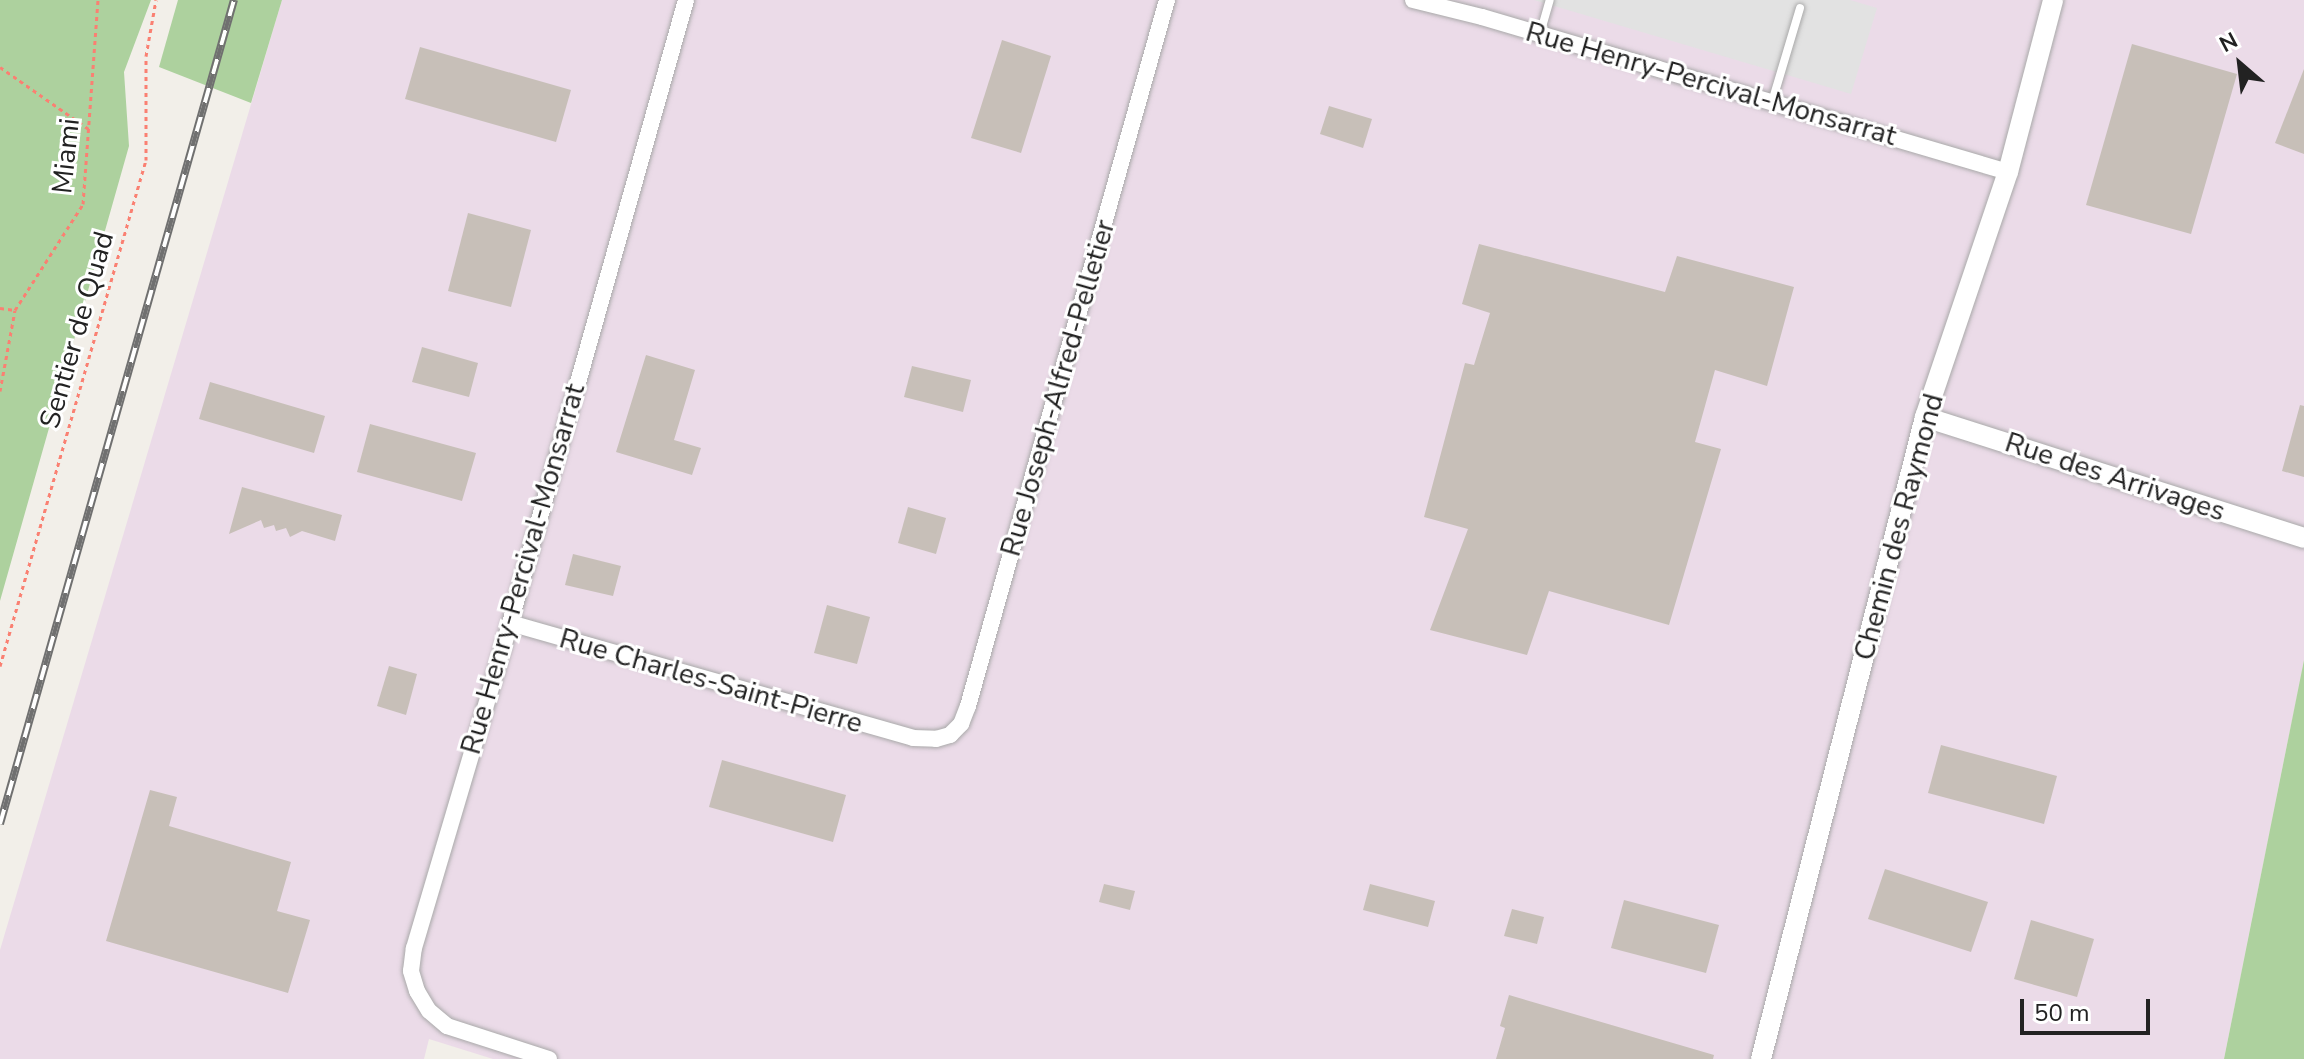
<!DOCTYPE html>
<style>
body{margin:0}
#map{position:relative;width:2304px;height:1059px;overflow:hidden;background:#f2efe9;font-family:"Nunito Sans",sans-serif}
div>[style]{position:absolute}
.industrial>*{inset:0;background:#ebdbe8}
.forest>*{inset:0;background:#add19e}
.parking>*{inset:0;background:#e2e2e2}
.building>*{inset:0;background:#c7bfb8}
.path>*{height:3px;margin-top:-1.5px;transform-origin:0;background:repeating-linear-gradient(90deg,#fa8072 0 4px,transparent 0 8px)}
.roads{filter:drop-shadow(0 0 2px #a9a9a9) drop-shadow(0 0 2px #a9a9a9)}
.service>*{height:8px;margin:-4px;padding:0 4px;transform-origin:4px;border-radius:4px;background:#fff}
.minor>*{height:16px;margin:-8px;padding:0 8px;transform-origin:8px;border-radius:8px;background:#fff}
.tertiary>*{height:20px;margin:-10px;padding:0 10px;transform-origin:10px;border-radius:10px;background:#fff}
.rail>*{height:8px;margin-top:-4px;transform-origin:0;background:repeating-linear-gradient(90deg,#fff 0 15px,#707070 0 30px);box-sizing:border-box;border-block:2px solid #707070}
span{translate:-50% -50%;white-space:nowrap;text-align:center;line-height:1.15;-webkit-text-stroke:6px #fff;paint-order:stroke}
.street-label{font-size:28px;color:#222}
.north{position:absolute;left:2200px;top:24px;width:80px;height:80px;-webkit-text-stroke:6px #fff;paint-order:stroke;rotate:332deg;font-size:22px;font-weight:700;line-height:32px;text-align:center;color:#222}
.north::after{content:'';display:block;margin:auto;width:28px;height:36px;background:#222;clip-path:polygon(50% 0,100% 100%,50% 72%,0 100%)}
.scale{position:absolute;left:2020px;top:999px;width:130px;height:36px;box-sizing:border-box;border:4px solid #222;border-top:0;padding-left:10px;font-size:24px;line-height:28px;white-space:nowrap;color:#222;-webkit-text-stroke:6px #fff;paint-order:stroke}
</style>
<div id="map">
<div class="industrial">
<i style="clip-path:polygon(282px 0,2304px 0,2304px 660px,2224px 1059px,493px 1059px,429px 1039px,424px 1059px,0 1059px,0 950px)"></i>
</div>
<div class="forest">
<i style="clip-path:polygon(0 0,151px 0,124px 72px,129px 146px,0 601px)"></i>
<i style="clip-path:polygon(178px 0,282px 0,251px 103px,159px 67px)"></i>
<i style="clip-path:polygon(2304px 660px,2304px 1059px,2224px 1059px)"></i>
</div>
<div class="parking">
<i style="clip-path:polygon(1534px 0,1850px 0,1877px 8px,1851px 94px)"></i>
</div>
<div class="building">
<i style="clip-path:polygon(1002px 40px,1051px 56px,1021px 153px,971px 138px)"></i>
<i style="clip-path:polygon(2132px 44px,2237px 74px,2191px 234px,2086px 205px)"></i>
<i style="clip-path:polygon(420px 47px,571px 90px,556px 142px,405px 99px)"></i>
<i style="clip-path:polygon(2304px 69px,2304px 154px,2275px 143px)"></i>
<i style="clip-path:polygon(1329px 106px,1372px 119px,1363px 148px,1320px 134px)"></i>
<i style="clip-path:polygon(468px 213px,531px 230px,511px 307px,448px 291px)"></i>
<i style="clip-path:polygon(1479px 244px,1665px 292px,1677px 256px,1794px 287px,1767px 386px,1715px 370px,1695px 442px,1721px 449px,1669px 625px,1549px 591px,1527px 655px,1430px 630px,1468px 529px,1424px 517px,1465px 363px,1474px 365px,1490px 313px,1462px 304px)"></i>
<i style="clip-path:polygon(422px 347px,478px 363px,469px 397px,412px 382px)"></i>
<i style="clip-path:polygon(646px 355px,695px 370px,674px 440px,701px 448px,692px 475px,616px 452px)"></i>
<i style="clip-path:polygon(912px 366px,971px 380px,963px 412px,904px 397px)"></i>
<i style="clip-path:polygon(210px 382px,325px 416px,314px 453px,199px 419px)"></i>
<i style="clip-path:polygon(2300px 405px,2304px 406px,2304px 477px,2282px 471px)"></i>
<i style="clip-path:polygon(370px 424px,476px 453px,462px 501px,357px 472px)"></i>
<i style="clip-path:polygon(242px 487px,342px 515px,335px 541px,302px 531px,290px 537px,286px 528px,276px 531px,274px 525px,264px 528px,261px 520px,229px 534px)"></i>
<i style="clip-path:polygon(908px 507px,946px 518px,936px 554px,898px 543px)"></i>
<i style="clip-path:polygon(573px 554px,621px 566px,613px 596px,565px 585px)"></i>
<i style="clip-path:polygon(827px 605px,870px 617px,857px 664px,814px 653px)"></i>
<i style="clip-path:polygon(389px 666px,417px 674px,406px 715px,377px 706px)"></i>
<i style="clip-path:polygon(1941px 745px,2057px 776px,2044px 824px,1928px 793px)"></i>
<i style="clip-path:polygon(722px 760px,846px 795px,833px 842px,709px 807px)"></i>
<i style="clip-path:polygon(150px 790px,177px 797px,169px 826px,291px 862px,277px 911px,310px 920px,288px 993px,106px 941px)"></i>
<i style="clip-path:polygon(1885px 869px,1988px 902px,1971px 952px,1868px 919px)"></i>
<i style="clip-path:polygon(1104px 884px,1135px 891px,1130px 910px,1099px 902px)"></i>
<i style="clip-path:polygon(1370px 884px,1435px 901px,1428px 927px,1363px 910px)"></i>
<i style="clip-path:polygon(1624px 900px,1719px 925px,1706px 973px,1611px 948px)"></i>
<i style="clip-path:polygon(1512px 909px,1544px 917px,1537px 944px,1504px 936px)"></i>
<i style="clip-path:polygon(2031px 920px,2094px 939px,2077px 997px,2014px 979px)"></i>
<i style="clip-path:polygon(1509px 995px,1714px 1055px,1713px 1059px,1496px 1059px,1505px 1028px,1500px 1026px)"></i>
</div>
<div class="path">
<i style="left:0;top:67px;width:110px;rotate:35deg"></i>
<i style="left:0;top:308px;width:15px;rotate:8deg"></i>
<i style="left:0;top:391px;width:82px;rotate:-79.5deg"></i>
<i style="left:15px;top:310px;width:126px;rotate:-57.3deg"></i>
<i style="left:83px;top:204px;width:205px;rotate:-85.8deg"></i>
<i style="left:0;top:666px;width:527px;rotate:-73.91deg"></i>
<i style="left:146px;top:160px;width:104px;rotate:-90deg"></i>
<i style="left:146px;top:56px;width:57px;rotate:-79.9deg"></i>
</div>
<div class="roads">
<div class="service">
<i style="left:1540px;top:34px;width:35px;rotate:-74deg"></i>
<i style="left:1772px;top:102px;width:98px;rotate:-73.4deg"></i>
</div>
<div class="minor">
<i style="left:1413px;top:0;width:71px;rotate:13.8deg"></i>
<i style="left:1482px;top:17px;width:548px;rotate:16.42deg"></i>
<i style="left:510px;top:623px;width:419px;rotate:15.9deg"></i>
<i style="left:913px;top:738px;width:23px;rotate:2deg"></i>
<i style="left:936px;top:739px;width:15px;rotate:-16deg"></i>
<i style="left:950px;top:735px;width:16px;rotate:-45deg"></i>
<i style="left:961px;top:724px;width:19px;rotate:-69deg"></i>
<i style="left:968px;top:706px;width:734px;rotate:-74.26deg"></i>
<i style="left:549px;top:1059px;width:107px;rotate:-162.1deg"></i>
<i style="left:447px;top:1026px;width:23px;rotate:-140deg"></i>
<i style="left:429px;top:1011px;width:23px;rotate:-121deg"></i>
<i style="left:417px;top:991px;width:21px;rotate:-107deg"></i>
<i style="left:411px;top:971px;width:23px;rotate:-83deg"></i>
<i style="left:414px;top:948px;width:339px;rotate:-73.5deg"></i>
<i style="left:510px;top:623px;width:647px;rotate:-74.22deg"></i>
</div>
<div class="tertiary">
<i style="left:1925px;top:417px;width:398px;rotate:17.7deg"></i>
<i style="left:1761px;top:1059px;width:663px;rotate:-75.67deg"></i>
<i style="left:1925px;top:417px;width:259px;rotate:-71.3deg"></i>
<i style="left:2008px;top:172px;width:178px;rotate:-75.3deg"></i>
</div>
</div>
<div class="rail">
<i style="left:0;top:824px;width:857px;rotate:-74.15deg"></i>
</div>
<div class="street-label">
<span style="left:1711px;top:84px;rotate:16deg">Rue Henry-Percival-Monsarrat</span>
<span style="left:66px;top:156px;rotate:-84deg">Miami</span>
<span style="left:77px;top:330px;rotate:-74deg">Sentier de Quad</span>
<span style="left:1058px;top:388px;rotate:-74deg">Rue Joseph-Alfred-Pelletier</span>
<span style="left:2115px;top:477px;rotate:18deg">Rue des Arrivages</span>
<span style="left:1899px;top:527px;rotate:-75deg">Chemin des Raymond</span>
<span style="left:523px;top:569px;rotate:-74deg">Rue Henry-Percival-Monsarrat</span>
<span style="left:711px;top:681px;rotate:16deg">Rue Charles-Saint-Pierre</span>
</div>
<div class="north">N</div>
<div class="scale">50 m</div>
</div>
